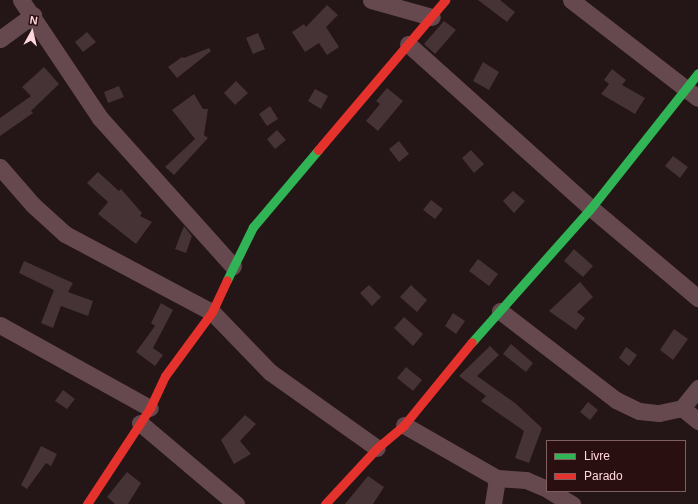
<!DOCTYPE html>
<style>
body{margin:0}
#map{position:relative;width:698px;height:504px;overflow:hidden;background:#241516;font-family:Arial,sans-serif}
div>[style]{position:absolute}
.building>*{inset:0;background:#463335}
.street>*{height:17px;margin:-8.5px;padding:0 8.5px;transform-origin:8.5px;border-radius:8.5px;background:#65494e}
.fast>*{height:9px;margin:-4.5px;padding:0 4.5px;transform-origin:4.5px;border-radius:4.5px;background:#30b455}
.jam>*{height:9px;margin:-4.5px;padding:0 4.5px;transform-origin:4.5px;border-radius:4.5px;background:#e5322d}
span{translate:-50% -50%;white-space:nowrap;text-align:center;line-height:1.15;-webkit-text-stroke:3px #2a0f10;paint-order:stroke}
.legend{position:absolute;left:546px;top:440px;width:140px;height:52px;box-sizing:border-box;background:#2a0f10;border:1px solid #7f5f62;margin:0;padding:5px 7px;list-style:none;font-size:12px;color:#ffd7dc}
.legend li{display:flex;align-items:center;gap:8px;height:20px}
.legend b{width:20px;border:1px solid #7f5f62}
.north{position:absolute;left:12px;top:12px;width:40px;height:40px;-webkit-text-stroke:3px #2a0f10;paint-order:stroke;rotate:8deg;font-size:11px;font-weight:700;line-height:16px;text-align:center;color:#ffd7dc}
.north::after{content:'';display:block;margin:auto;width:14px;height:18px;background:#ffd7dc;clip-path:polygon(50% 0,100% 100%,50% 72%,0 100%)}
</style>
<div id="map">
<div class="building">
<i style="clip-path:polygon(478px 0,500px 0,515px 12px,507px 22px)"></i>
<i style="clip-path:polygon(327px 5px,338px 15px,326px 27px,339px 47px,327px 55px,319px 43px,305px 52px,292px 32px,304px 24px,306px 27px)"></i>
<i style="clip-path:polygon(444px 21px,456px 30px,435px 54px,424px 44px)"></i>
<i style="clip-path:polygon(87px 32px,96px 42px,83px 52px,75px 42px)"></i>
<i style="clip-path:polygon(258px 33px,265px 49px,253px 54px,246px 38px)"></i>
<i style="clip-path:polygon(209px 48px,211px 51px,177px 78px,168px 67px,182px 57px,184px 58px)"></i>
<i style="clip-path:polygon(483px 62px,499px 72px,489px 90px,473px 81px)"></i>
<i style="clip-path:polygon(44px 67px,59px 84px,31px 111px,33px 113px,0 136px,0 118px,31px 96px,22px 87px)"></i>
<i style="clip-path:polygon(612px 69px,626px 80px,622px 85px,645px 98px,635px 114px,601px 94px,609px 84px,604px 80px)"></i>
<i style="clip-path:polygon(236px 81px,248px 93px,235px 105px,224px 93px)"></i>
<i style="clip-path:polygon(119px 86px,124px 97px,108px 103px,104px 92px)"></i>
<i style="clip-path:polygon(387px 88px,403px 101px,378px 131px,366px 121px,380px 104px,376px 101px)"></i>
<i style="clip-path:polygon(315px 89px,328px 96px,321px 109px,308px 101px)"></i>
<i style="clip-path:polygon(194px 94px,203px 109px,208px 109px,204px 135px,208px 138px,174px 175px,165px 167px,195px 139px,172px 110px)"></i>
<i style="clip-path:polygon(270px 106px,278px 119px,267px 126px,259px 114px)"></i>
<i style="clip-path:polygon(277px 130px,286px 140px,275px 149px,267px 139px)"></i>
<i style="clip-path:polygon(399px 141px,409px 154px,399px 162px,389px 149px)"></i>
<i style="clip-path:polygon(471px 150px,484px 164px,474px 173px,462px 158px)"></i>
<i style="clip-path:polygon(673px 156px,688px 167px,680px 178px,665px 166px)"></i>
<i style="clip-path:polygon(98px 172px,119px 191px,121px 189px,142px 213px,140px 216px,152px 222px,136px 244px,98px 214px,108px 202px,87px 183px)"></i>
<i style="clip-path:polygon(513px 191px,525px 201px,514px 213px,503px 201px)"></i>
<i style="clip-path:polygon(431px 200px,443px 209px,435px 219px,423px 210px)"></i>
<i style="clip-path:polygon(184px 226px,192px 236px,186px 253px,175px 249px)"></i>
<i style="clip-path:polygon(574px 249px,593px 266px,583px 277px,564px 261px)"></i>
<i style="clip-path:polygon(478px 259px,498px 274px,489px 286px,469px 271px)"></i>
<i style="clip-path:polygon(24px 261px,73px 283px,68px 292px,93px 301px,88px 316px,61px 306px,53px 328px,41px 323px,54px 290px,19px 273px)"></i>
<i style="clip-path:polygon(580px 282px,593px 297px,577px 312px,585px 318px,576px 330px,549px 311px)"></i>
<i style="clip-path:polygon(369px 285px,381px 297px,372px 306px,360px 293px)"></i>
<i style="clip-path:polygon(411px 285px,427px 300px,417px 312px,400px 297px)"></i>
<i style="clip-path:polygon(161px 303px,173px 310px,153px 348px,163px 355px,155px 366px,136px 352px,155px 326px,151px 323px)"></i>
<i style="clip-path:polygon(453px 313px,465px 321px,456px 334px,445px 326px)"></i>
<i style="clip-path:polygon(404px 317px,423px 334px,413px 346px,394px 328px)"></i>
<i style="clip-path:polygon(674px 329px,688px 339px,673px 360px,660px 350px)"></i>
<i style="clip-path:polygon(511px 344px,533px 363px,526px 372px,503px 354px)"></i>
<i style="clip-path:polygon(490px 346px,499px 355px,477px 376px,515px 403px,542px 428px,529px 463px,515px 458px,524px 431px,481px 401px,486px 396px,459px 376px)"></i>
<i style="clip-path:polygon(626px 347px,637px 355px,629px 366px,619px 358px)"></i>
<i style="clip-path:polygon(406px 367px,422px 380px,413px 391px,397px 378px)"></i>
<i style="clip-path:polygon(63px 390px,75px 399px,67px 409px,55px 401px)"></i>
<i style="clip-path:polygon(588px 402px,598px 410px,590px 420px,580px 412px)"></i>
<i style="clip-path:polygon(245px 415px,256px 424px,240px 441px,251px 454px,234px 464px,221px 440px)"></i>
<i style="clip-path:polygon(41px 446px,57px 454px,51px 466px,46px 463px,27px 489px,21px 485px)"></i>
<i style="clip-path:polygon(127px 472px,141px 483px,128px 504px,115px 504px,107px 497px)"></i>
<i style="clip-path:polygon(368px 476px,384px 487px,373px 504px,345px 504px)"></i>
</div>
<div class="street">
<i style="left:21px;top:0;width:142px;rotate:56.2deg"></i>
<i style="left:100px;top:118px;width:199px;rotate:48.1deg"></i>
<i style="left:371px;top:0;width:63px;rotate:15.6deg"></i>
<i style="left:571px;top:0;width:160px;rotate:37.7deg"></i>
<i style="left:0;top:39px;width:41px;rotate:-36deg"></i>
<i style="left:408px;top:44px;width:246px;rotate:41.9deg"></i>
<i style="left:591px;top:208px;width:140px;rotate:40.1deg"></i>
<i style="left:0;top:167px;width:50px;rotate:49deg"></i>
<i style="left:33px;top:205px;width:43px;rotate:42.2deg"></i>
<i style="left:65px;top:234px;width:166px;rotate:28deg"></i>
<i style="left:212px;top:312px;width:83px;rotate:46deg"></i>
<i style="left:270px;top:372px;width:131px;rotate:35.4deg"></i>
<i style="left:500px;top:311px;width:146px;rotate:37.5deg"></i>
<i style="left:616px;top:400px;width:25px;rotate:26deg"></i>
<i style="left:639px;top:411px;width:20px;rotate:6deg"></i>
<i style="left:659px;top:413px;width:24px;rotate:-12deg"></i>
<i style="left:682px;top:408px;width:26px;rotate:-51deg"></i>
<i style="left:0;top:325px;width:171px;rotate:29deg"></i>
<i style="left:682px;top:408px;width:21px;rotate:39deg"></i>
<i style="left:140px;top:423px;width:126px;rotate:40.2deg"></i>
<i style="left:404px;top:425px;width:107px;rotate:29.7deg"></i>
<i style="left:497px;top:478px;width:29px;rotate:4deg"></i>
<i style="left:526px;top:480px;width:23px;rotate:23deg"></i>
<i style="left:550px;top:491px;width:26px;rotate:31deg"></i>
<i style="left:493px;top:504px;width:26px;rotate:-81deg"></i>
</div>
<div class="fast">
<i style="left:227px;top:280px;width:59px;rotate:-63.9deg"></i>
<i style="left:253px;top:227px;width:101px;rotate:-49.8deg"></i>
<i style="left:472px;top:342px;width:179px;rotate:-48.4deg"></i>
<i style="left:591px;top:208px;width:172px;rotate:-51.6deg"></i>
</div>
<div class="jam">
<i style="left:318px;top:150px;width:197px;rotate:-49.7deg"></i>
<i style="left:87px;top:504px;width:115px;rotate:-56.7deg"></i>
<i style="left:150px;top:408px;width:35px;rotate:-65deg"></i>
<i style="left:165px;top:376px;width:79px;rotate:-53.7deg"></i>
<i style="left:212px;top:312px;width:35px;rotate:-65deg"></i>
<i style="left:325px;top:504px;width:76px;rotate:-47.1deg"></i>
<i style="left:377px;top:448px;width:35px;rotate:-40deg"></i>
<i style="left:404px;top:425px;width:107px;rotate:-50.7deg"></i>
</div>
<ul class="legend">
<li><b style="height:5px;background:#30b455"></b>Livre</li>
<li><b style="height:5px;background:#e5322d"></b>Parado</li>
</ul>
<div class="north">N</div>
</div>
